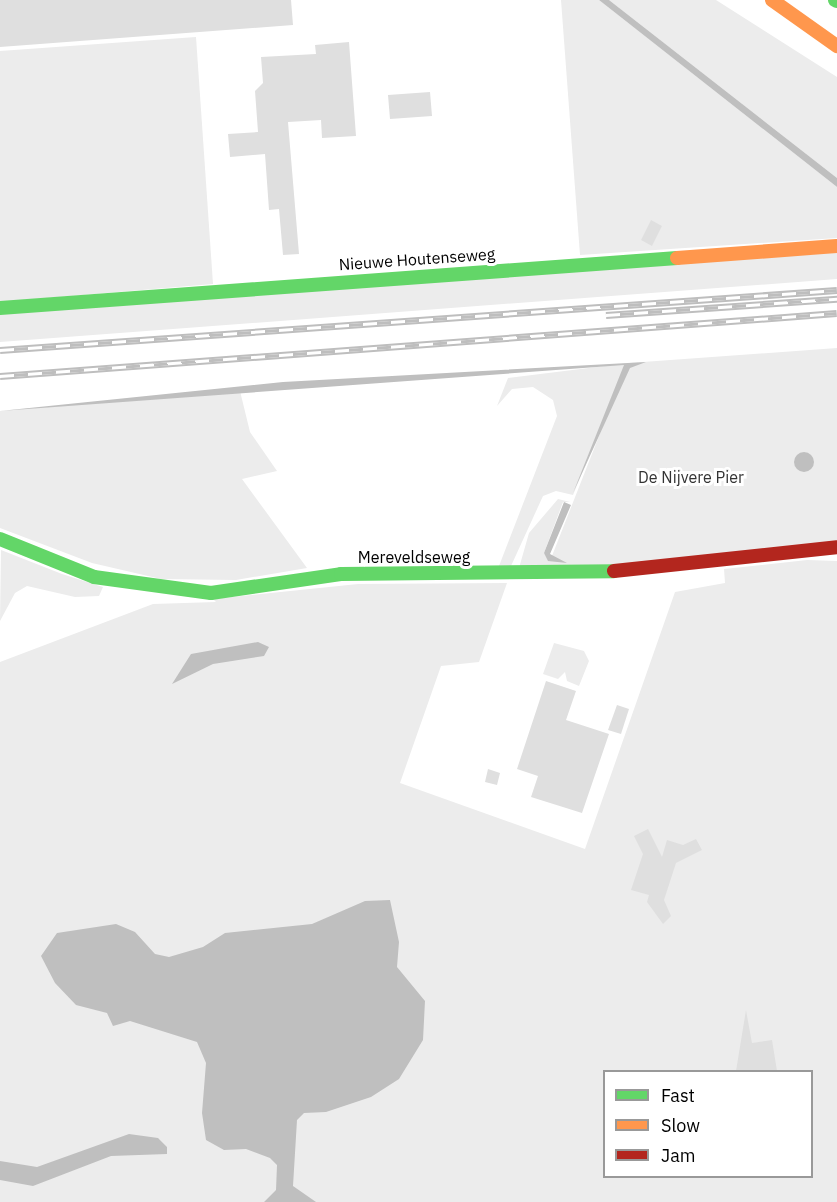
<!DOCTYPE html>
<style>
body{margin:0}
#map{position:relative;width:837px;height:1202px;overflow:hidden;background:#fff;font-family:"IBM Plex Sans",sans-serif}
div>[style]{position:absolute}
.green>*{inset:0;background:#ececec}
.water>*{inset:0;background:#bfbfbf}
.round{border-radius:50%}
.building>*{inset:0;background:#dfdfdf}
.fast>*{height:14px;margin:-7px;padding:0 7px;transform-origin:7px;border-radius:7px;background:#63d668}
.slow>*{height:14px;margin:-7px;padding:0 7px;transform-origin:7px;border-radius:7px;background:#ff974d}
.jam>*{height:14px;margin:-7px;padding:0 7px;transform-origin:7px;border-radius:7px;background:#b3261e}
.rail>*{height:7px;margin-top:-3.5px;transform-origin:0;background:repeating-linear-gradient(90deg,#fff 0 14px,#bebebe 0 28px);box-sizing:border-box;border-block:2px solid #bebebe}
span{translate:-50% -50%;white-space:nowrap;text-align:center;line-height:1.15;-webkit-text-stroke:6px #fff;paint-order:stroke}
.street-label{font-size:16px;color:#000}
.park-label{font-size:16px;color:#333}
.legend{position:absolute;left:603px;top:1070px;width:210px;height:108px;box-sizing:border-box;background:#fff;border:2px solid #999;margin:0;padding:8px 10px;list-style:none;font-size:18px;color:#000}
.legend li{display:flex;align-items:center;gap:12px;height:30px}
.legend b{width:30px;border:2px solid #999}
</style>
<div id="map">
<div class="green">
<i style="clip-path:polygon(561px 0,599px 0,837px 187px,837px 238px,580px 255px)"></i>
<i style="clip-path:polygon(609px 0,716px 0,837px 77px,837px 178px)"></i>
<i style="clip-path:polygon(196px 37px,213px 284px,0 302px,0 51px)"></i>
<i style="clip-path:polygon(837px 250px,837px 279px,0 342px,0 312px)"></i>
<i style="clip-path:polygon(837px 348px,837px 543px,687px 562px,519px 568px,529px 533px,558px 499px,570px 502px,563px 502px,544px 553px,550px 561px,621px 380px,573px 495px,556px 491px,543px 496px,511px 566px,499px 566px,557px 416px,553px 400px,533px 387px,512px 389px,497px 406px,508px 378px,629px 363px)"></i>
<i style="clip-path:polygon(240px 391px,250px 432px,277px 471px,242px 479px,307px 568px,236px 580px,161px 579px,92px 563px,0 528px,0 411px)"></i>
<i style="clip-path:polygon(1px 550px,62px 574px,103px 587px,99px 596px,75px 597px,27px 586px,15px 593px,0 621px)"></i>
<i style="clip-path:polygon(evenodd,807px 560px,837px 561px,837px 1202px,0 1202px,0 662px,153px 604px,216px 602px,213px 599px,358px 584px,507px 583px,479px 662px,441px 666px,400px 783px,585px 849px,675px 592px,725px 583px,724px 569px,807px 560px,604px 1072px,812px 1072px,812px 1176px,604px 1176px,604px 1072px)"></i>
<i style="clip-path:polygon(554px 643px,584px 651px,589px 661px,579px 686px,567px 681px,565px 672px,558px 679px,543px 674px)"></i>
</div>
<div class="water">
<i style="clip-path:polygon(599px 0,609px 0,837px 178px,837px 187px)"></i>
<i style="clip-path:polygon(646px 362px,630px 368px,573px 493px,624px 365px,0 411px,283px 382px)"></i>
<i class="round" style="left:794px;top:452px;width:20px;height:20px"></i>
<i style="clip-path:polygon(564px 502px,571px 505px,550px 554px,567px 563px,548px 561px,544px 553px)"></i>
<i style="clip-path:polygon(258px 642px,269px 647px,264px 656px,213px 664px,172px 684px,191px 654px)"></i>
<i style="clip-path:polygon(390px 900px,399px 942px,397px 967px,425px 1001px,423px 1040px,399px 1079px,371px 1097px,326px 1112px,304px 1113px,297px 1120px,293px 1186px,316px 1202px,264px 1202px,276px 1190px,277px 1165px,270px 1158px,246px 1149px,224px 1150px,206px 1140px,202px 1113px,206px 1063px,197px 1042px,130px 1021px,113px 1026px,107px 1013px,76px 1005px,55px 983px,41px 956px,57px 933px,116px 924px,135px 932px,155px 954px,169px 957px,203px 947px,225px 933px,312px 924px,365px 901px)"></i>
<i style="clip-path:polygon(129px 1134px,158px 1138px,167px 1147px,167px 1154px,111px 1156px,33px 1186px,0 1180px,0 1161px,37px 1167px)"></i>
</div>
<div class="building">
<i style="clip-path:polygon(0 0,291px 0,293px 25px,0 47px)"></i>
<i style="clip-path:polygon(349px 42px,356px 136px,322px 138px,321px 120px,288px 122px,299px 254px,283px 255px,279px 209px,269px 210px,265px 154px,230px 157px,228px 134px,258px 132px,255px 91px,263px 83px,261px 57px,316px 54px,315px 45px)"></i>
<i style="clip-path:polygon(430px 92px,432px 116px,390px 119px,388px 95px)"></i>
<i style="clip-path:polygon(651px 220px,662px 226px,652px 246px,641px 240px)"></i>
<i style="clip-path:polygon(546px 681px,576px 691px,566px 720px,609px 734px,582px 813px,531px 797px,538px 776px,517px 769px)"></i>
<i style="clip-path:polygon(617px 705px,629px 709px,621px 734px,608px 730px)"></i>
<i style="clip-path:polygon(488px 769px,500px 773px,497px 785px,485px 782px)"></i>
<i style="clip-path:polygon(648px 829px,662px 857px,667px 840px,683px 845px,696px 839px,702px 850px,676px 863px,664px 900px,671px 916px,663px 924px,647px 902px,649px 895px,631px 890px,643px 854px,634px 836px)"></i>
<i style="clip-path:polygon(746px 1010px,752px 1043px,772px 1040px,777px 1071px,736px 1071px)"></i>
</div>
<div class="fast">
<i style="left:835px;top:0;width:2px;rotate:27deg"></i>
<i style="left:0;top:308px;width:679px;rotate:-4.22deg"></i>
<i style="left:0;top:539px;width:101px;rotate:22deg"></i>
<i style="left:94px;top:577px;width:118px;rotate:7.8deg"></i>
<i style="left:211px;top:593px;width:131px;rotate:-8.3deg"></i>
<i style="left:341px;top:574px;width:273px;rotate:-0.6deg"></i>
</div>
<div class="slow">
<i style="left:772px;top:0;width:80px;rotate:35.3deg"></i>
<i style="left:677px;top:258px;width:160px;rotate:-4.3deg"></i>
</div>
<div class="jam">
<i style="left:614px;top:571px;width:224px;rotate:-6.1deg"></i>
</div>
<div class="rail">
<i style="left:606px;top:315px;width:232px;rotate:-4deg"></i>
<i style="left:0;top:350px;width:839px;rotate:-4.1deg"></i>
<i style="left:0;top:376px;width:839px;rotate:-4.3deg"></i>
</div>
<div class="street-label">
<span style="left:417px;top:259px;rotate:-4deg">Nieuwe Houtenseweg</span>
<span style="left:414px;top:557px">Mereveldseweg</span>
</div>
<div class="park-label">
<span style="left:691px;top:477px">De Nijvere Pier</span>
</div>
<ul class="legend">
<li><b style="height:8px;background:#63d668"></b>Fast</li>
<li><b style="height:8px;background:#ff974d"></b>Slow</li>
<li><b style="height:8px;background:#b3261e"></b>Jam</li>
</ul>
</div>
